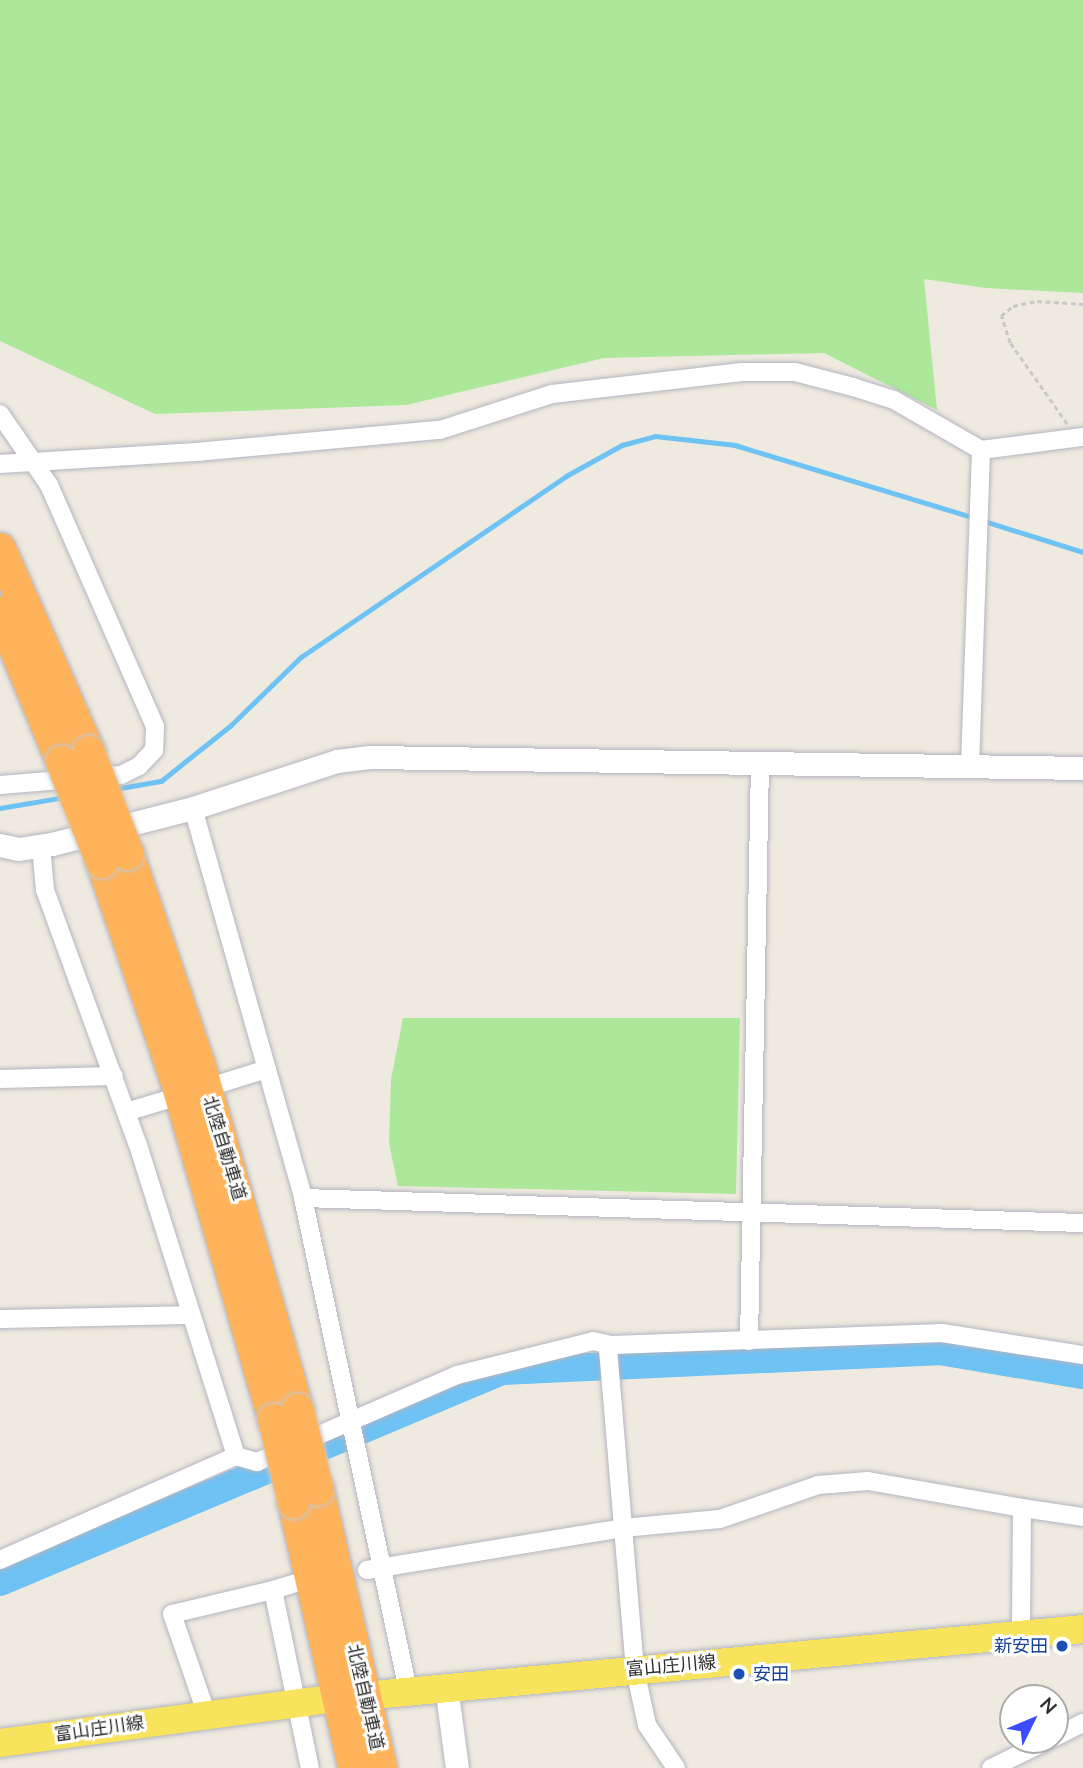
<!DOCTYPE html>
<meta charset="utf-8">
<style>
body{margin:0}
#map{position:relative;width:1083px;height:1768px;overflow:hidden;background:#efeadf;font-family:"Nunito Sans","Noto Sans JP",sans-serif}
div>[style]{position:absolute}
.green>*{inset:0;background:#ace79a}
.stream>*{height:4.5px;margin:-2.25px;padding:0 2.25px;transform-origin:2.25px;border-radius:2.25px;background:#6fc2f4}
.river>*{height:28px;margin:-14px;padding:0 14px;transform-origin:14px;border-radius:14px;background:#6fc2f4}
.path>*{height:2.5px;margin-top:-1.25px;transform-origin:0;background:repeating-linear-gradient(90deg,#c8c8c8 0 5px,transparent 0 8.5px)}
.roads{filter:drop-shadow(0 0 2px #b3b4c1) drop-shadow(0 0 2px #b3b4c1)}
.minor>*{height:18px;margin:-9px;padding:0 9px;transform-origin:9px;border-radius:9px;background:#fff}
.tertiary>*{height:23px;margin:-11.5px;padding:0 11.5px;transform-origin:11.5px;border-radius:11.5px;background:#fff}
.primary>*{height:28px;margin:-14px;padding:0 14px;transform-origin:14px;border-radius:14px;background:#f7e35c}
.motorway>*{height:32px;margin:-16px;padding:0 16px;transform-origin:16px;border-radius:16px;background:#ffb35a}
.bridges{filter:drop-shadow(0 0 2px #c8c8c8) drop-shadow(0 0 2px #c8c8c8)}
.motorway-bridge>*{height:32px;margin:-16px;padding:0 16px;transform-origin:16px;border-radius:16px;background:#ffb35a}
.dots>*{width:19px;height:19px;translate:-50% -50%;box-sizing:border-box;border:4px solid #fff;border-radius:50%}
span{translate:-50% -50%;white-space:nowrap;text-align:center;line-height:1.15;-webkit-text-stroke:6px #fff;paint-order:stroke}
.street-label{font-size:18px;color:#2d2d2d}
.transit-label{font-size:18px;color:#164399}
.right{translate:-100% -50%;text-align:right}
.left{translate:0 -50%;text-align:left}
.north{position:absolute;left:999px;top:1684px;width:70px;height:70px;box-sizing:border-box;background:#fff;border:2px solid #ababab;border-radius:50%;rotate:47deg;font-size:19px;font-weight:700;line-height:28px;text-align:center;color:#2d2d2d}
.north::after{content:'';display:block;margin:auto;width:24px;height:32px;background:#3c4bff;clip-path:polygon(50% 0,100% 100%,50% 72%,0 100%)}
</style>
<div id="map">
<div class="green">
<i style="clip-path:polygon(0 0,1083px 0,1083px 293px,986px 288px,924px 279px,937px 410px,824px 353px,604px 358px,406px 405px,155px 414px,0 341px)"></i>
<i style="clip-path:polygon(403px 1018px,740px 1018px,736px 1194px,398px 1186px,389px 1143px,391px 1080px)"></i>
</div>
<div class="stream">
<i style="left:984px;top:521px;width:104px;rotate:17.4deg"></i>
<i style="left:115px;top:789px;width:47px;rotate:-9.9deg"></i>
<i style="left:161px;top:781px;width:88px;rotate:-38.6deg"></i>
<i style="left:230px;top:726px;width:99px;rotate:-44.2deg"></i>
<i style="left:301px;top:657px;width:321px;rotate:-34.3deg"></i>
<i style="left:566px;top:476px;width:64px;rotate:-29deg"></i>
<i style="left:622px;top:445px;width:34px;rotate:-15deg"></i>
<i style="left:655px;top:436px;width:81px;rotate:6.4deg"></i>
<i style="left:735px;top:445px;width:251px;rotate:16.9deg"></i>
<i style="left:0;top:808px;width:66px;rotate:-9.6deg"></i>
</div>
<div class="river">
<i style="left:0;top:1582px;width:545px;rotate:-22.8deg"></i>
<i style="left:502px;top:1371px;width:437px;rotate:-2.6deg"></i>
<i style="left:939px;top:1351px;width:146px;rotate:9.5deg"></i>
</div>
<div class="path">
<i style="left:1067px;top:424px;width:99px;rotate:-125.1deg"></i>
<i style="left:1010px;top:343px;width:28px;rotate:-108deg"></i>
<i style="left:1001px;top:316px;width:16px;rotate:-40deg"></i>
<i style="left:1013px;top:306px;width:25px;rotate:-12deg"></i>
<i style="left:1037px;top:301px;width:46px;rotate:3.7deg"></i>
</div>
<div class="roads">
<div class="minor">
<i style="left:0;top:414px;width:86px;rotate:55.4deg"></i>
<i style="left:49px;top:485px;width:264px;rotate:66.3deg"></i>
<i style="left:155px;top:727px;width:23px;rotate:92deg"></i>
<i style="left:154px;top:750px;width:22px;rotate:133deg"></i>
<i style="left:139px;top:766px;width:20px;rotate:153deg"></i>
<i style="left:121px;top:775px;width:121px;rotate:175.3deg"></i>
<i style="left:0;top:464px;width:196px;rotate:-3.5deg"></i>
<i style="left:196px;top:452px;width:245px;rotate:-5.2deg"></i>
<i style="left:440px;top:430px;width:118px;rotate:-17.8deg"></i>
<i style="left:552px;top:394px;width:191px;rotate:-6.6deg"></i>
<i style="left:742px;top:372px;width:53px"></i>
<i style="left:795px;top:372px;width:60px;rotate:14.5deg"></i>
<i style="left:853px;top:387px;width:43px;rotate:17.6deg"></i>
<i style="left:894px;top:400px;width:100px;rotate:29.9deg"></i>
<i style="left:981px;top:450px;width:103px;rotate:-7.3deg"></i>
<i style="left:970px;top:766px;width:316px;rotate:-88deg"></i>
<i style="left:193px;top:808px;width:405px;rotate:74.2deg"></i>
<i style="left:303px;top:1198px;width:503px;rotate:77.95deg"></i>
<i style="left:41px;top:846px;width:44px;rotate:84.8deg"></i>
<i style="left:45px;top:890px;width:271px;rotate:70deg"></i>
<i style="left:138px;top:1145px;width:326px;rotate:72.5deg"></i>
<i style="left:0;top:1079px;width:114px;rotate:-1.5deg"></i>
<i style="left:222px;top:1083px;width:47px;rotate:-17.3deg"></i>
<i style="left:126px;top:1112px;width:42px;rotate:-16.7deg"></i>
<i style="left:303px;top:1198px;width:780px;rotate:1.84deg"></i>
<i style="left:0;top:1319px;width:188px;rotate:-1.2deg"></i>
<i style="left:749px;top:1341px;width:579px;rotate:-88.91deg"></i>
<i style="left:1022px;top:1508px;width:62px;rotate:8.4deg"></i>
<i style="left:0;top:1560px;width:258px;rotate:-23.8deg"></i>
<i style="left:236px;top:1456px;width:22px;rotate:16deg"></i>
<i style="left:257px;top:1462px;width:218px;rotate:-23.5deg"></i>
<i style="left:457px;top:1375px;width:140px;rotate:-14deg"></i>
<i style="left:593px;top:1341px;width:19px;rotate:12deg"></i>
<i style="left:367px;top:1570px;width:259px;rotate:-9.3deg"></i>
<i style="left:623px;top:1528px;width:97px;rotate:-5.3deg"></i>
<i style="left:720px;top:1519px;width:104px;rotate:-19.1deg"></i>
<i style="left:818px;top:1485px;width:50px;rotate:-4.6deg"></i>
<i style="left:868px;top:1481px;width:156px;rotate:9.9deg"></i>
<i style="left:1022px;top:1508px;width:127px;rotate:90.5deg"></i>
<i style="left:273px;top:1590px;width:24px;rotate:-17deg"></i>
<i style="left:207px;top:1715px;width:107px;rotate:-109.1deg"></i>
<i style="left:172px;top:1614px;width:104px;rotate:-13.4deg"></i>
<i style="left:273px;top:1590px;width:182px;rotate:78.3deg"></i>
<i style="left:1055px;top:1737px;width:31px;rotate:-27deg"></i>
<i style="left:676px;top:1768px;width:52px;rotate:-124deg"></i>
<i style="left:647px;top:1725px;width:56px;rotate:-102.3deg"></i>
<i style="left:635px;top:1670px;width:320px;rotate:-94.8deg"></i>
<i style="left:608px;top:1351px;width:7px;rotate:-56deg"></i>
<i style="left:612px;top:1345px;width:330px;rotate:-2.1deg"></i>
<i style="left:942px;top:1333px;width:143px;rotate:8.9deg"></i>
<i style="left:991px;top:1768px;width:64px;rotate:-25.8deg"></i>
</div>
<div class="tertiary">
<i style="left:0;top:845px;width:19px;rotate:12deg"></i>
<i style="left:19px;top:849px;width:33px;rotate:-9deg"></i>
<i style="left:52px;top:844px;width:146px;rotate:-14.3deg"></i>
<i style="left:193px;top:808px;width:151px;rotate:-18.1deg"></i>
<i style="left:337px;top:761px;width:33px;rotate:-7deg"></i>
<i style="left:370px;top:757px;width:713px;rotate:0.88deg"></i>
<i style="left:446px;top:1686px;width:83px;rotate:82.4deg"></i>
</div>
<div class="primary">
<i style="left:384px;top:1694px;width:702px;rotate:-5.31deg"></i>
<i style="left:0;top:1743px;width:325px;rotate:-7.6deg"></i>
</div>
<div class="motorway">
<i style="left:0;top:549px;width:222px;rotate:66.3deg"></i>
<i style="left:0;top:612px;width:162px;rotate:67.5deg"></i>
<i style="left:128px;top:854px;width:225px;rotate:71.3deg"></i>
<i style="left:200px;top:1067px;width:357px;rotate:74.1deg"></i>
<i style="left:102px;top:862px;width:226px;rotate:71.2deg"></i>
<i style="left:175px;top:1076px;width:358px;rotate:73.9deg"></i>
<i style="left:318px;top:1490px;width:285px;rotate:77.2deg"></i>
<i style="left:294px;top:1503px;width:272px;rotate:77.2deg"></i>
</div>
</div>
<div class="bridges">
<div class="motorway-bridge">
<i style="left:89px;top:752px;width:109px;rotate:69.1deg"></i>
<i style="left:62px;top:762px;width:108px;rotate:68.2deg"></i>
<i style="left:298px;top:1410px;width:82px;rotate:76deg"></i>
<i style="left:274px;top:1420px;width:85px;rotate:76.5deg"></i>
</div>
</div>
<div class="dots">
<i style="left:1062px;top:1646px;background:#1a4fb4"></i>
<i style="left:739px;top:1674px;background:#1a4fb4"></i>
</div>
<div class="street-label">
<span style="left:224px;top:1148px;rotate:73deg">北陸自動車道</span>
<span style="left:671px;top:1666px;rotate:-5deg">富山庄川線</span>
<span style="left:365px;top:1697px;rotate:77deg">北陸自動車道</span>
<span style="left:99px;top:1729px;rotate:-8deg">富山庄川線</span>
</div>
<div class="transit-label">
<span class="right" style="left:1048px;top:1646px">新安田</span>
<span class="left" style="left:753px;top:1674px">安田</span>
</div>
<div class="north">N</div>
</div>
